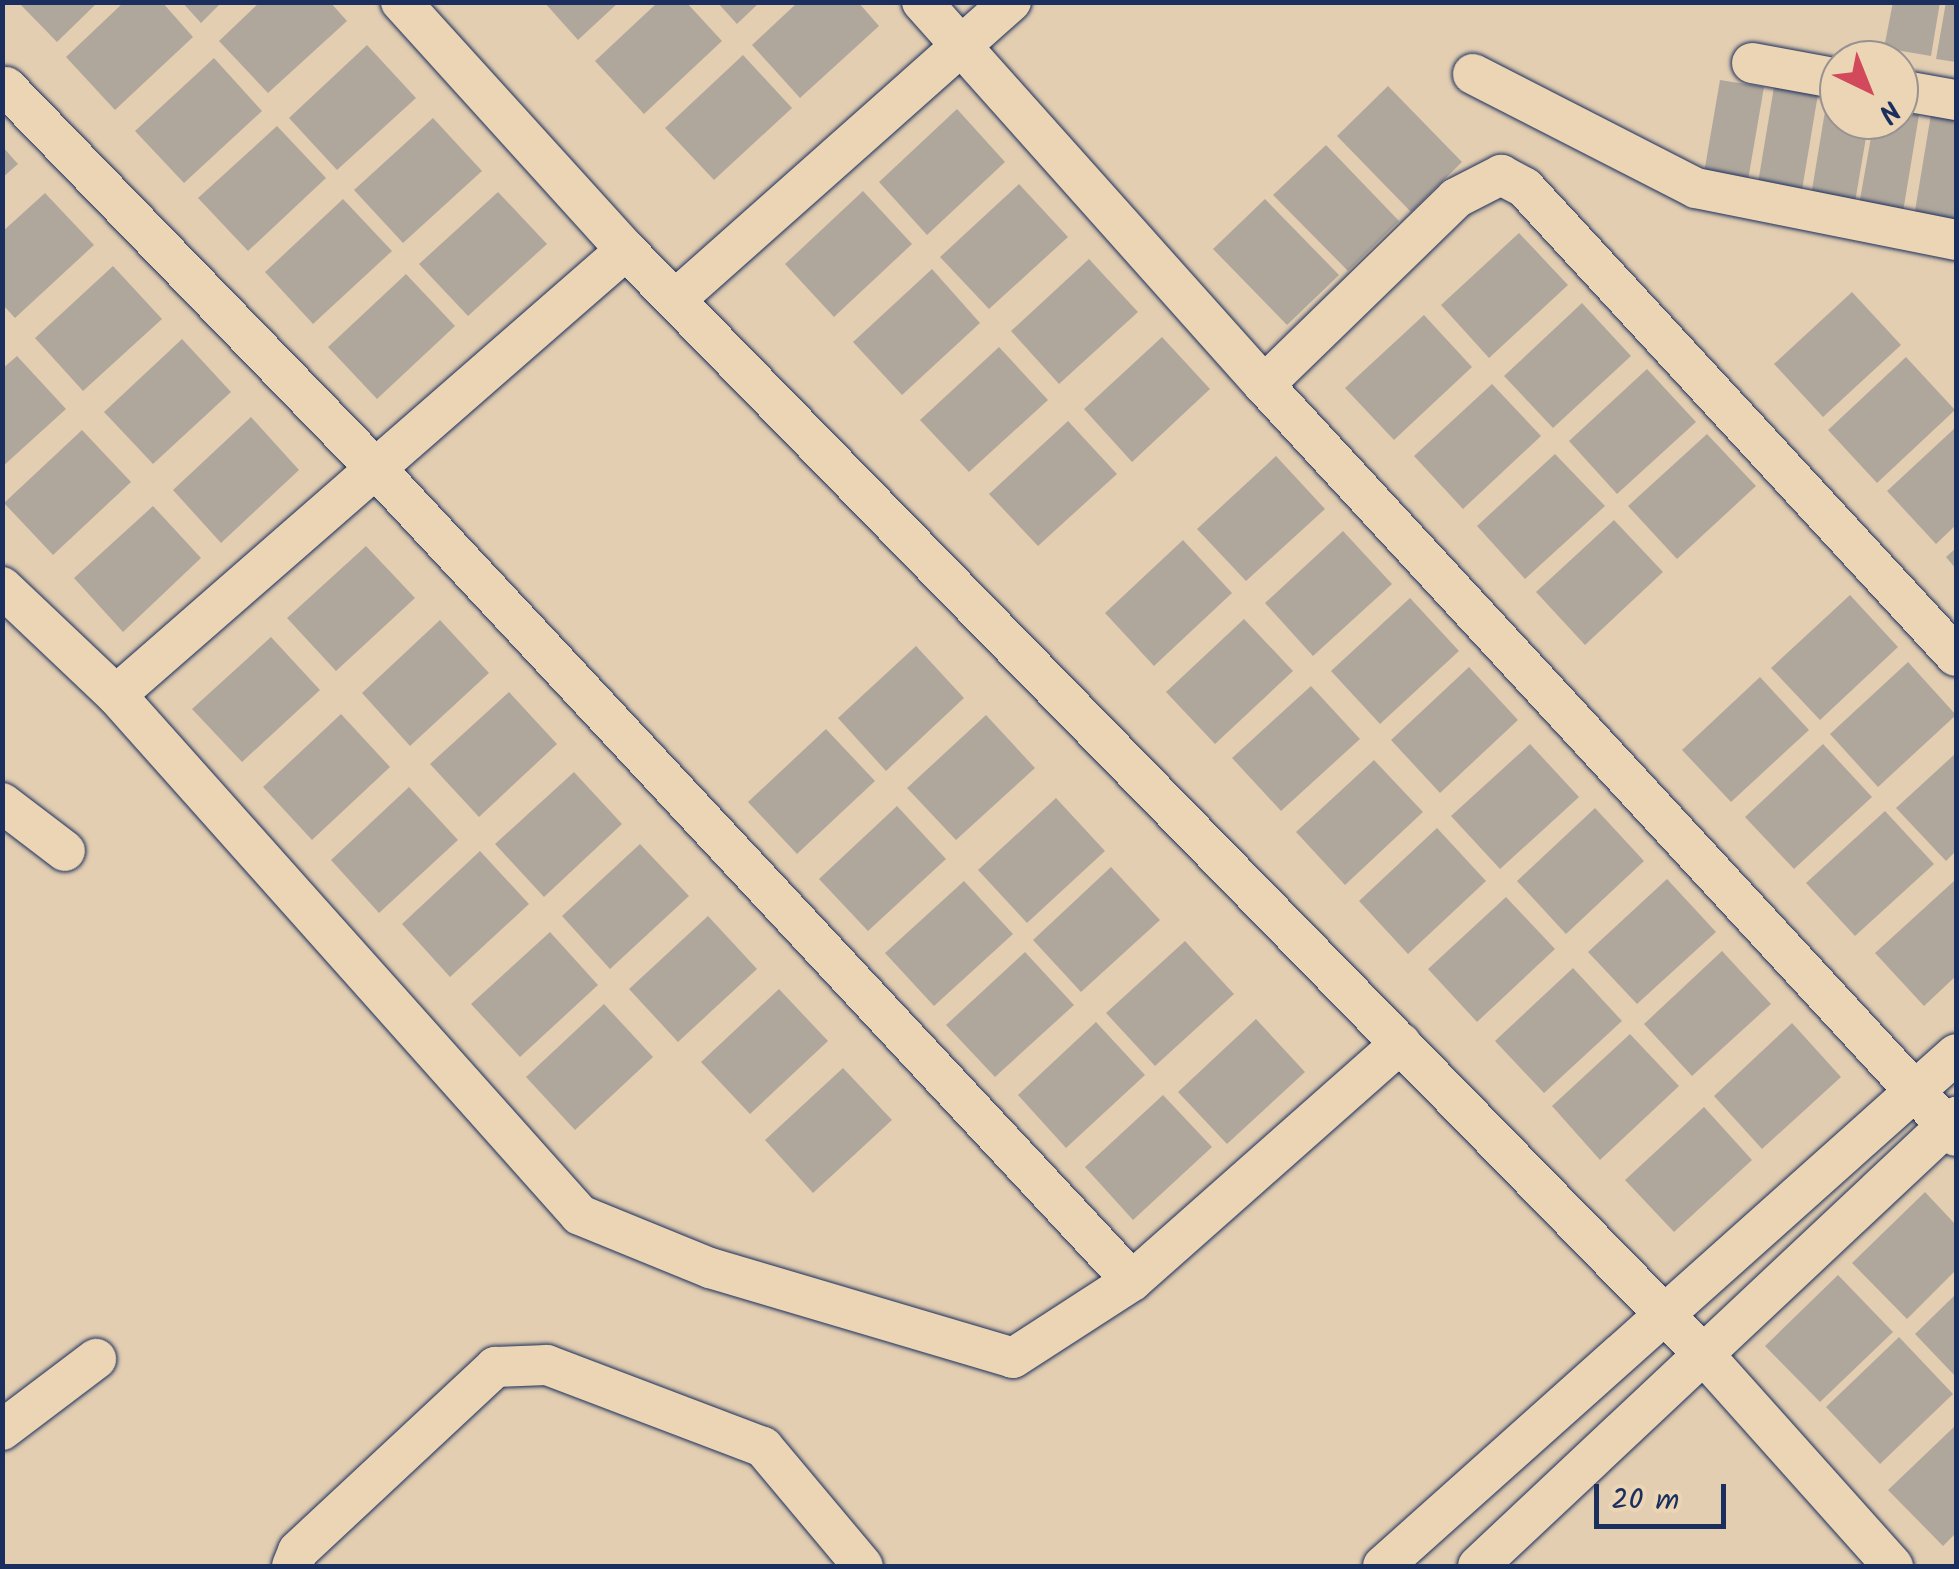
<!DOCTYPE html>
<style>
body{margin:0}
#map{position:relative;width:1959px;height:1569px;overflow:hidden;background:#e3ceb1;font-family:Kalam,sans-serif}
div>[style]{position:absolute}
.building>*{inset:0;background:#b0a79c}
.roads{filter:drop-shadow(0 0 2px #1b2f5e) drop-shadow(0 0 2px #1b2f5e)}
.minor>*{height:40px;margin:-20px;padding:0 20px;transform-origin:20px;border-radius:20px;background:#ebd5b4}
span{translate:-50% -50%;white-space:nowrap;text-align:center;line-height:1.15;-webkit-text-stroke:8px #ebd5b4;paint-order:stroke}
.frame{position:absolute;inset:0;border:5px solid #1b2f5e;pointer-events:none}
.north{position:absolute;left:1819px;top:40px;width:100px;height:100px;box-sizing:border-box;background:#ebd5b4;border:2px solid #989392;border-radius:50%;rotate:137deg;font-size:28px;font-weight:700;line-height:40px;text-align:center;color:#1b2f5e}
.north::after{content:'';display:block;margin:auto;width:35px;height:45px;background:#d1495b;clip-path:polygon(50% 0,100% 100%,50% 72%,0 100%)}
.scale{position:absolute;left:1594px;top:1484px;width:132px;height:45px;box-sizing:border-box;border:5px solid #1b2f5e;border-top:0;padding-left:12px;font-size:30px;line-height:35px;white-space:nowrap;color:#1b2f5e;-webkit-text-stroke:8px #ebd5b4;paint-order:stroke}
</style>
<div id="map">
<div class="building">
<i style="clip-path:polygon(18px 2px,98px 2px,57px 42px)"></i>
<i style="clip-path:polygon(124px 2px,162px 2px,193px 37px,115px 110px,66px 57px)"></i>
<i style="clip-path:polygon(182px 2px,222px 2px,201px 23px)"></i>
<i style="clip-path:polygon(260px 2px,330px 2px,347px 21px,268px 93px,219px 41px)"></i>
<i style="clip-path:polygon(544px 2px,619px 2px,578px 40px)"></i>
<i style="clip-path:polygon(658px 2px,686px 2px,722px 41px,644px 114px,595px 61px)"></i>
<i style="clip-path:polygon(717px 2px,760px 2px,737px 24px)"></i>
<i style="clip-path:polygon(798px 2px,858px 2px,879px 26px,800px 98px,752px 45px)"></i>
<i style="clip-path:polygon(1893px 2px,1940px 2px,1931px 56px,1884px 48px)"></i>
<i style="clip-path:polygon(1946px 2px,1956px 2px,1956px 62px,1936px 59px)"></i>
<i style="clip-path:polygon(367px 45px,416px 98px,337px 170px,289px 118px)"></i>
<i style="clip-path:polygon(743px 55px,792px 108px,714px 180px,665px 128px)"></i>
<i style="clip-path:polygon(214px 58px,262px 111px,184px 183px,135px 131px)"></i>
<i style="clip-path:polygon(1720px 80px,1764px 87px,1748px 180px,1704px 173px)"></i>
<i style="clip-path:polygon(1388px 86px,1462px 162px,1411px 212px,1337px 136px)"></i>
<i style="clip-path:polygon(1774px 87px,1818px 94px,1801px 196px,1757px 189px)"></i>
<i style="clip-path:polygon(1827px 99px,1839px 101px,1839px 120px,1869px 120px,1854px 208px,1810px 202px)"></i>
<i style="clip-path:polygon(957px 109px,1005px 162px,927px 235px,879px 182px)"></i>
<i style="clip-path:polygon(1899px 112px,1919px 115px,1902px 218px,1858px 211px,1874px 120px,1899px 120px)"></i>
<i style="clip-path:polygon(1931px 114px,1956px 119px,1956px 224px,1914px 217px)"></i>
<i style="clip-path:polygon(433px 118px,482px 171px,403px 243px,354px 190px)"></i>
<i style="clip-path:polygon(277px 126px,326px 178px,248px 251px,198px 198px)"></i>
<i style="clip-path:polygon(1326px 145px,1399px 221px,1348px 271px,1273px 195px)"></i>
<i style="clip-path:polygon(2px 146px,18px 164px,2px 178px)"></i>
<i style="clip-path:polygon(1019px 184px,1068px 237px,989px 309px,940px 257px)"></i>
<i style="clip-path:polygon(863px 191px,912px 244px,834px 317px,785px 264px)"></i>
<i style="clip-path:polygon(498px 192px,547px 244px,468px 316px,419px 264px)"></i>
<i style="clip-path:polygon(45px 193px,94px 245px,15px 318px,2px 304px,2px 232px)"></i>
<i style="clip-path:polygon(343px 199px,392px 251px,313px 324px,265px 272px)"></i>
<i style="clip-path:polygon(1265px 199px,1339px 275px,1287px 325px,1213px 249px)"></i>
<i style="clip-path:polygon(1519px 233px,1568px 285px,1489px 358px,1441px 305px)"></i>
<i style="clip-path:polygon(1089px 259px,1138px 312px,1059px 384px,1011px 331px)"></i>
<i style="clip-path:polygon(113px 266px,162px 319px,83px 391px,35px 338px)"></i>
<i style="clip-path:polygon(932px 269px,980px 323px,902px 395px,853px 342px)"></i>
<i style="clip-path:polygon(406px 274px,455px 326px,377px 399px,328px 347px)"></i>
<i style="clip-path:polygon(1852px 292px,1901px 345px,1823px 417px,1774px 364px)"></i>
<i style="clip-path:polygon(1582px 303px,1631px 356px,1553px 428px,1504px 376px)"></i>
<i style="clip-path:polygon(1424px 315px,1472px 367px,1394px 440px,1345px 388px)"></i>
<i style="clip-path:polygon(1162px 337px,1210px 389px,1132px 462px,1084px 409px)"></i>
<i style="clip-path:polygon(182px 339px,231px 392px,153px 464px,104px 412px)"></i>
<i style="clip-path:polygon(999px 347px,1048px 400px,969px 472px,920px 420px)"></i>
<i style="clip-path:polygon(17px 356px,66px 409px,2px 467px,2px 369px)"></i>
<i style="clip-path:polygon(1906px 357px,1955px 410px,1877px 483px,1828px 430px)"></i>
<i style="clip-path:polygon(1647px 369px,1696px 422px,1617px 494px,1569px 441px)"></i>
<i style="clip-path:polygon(1492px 384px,1541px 436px,1463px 509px,1414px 456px)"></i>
<i style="clip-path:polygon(251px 417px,299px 470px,221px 543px,173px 490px)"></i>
<i style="clip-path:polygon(1068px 421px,1117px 474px,1038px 546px,989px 494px)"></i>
<i style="clip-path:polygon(1956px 427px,1956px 525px,1936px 544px,1887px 491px)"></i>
<i style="clip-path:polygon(82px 430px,131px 482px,53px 555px,4px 503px)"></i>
<i style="clip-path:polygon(1707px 434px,1756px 486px,1677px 559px,1628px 506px)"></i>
<i style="clip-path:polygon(1555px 454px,1605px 506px,1525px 579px,1477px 526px)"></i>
<i style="clip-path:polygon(1276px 456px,1325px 509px,1246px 581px,1197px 529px)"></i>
<i style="clip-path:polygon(153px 506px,201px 558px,123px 632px,74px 578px)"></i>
<i style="clip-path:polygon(1614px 520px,1663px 572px,1585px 645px,1536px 592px)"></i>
<i style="clip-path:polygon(1343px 531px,1392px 584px,1313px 656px,1265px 603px)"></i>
<i style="clip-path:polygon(1183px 540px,1232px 593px,1154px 666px,1105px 613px)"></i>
<i style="clip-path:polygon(366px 546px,415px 598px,336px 671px,287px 618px)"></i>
<i style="clip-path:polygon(1956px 548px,1956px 569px,1946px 557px)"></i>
<i style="clip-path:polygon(1850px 595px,1898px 647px,1820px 720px,1771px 668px)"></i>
<i style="clip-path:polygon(1410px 598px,1459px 651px,1380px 724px,1331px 671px)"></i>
<i style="clip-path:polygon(1244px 619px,1293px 671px,1215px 744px,1166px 692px)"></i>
<i style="clip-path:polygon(440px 620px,489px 673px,410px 746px,362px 693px)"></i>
<i style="clip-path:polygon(271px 637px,320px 690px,242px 762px,192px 709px)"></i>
<i style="clip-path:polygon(916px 646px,964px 698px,886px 771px,838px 718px)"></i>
<i style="clip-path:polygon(1908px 662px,1956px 715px,1878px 787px,1830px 734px)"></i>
<i style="clip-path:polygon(1469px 667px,1518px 720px,1440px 793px,1391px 740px)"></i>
<i style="clip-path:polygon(1760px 677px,1809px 730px,1731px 802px,1682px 750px)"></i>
<i style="clip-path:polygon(1311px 686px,1360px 739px,1281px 811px,1232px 758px)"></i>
<i style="clip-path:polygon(509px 692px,557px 744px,479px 817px,430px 764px)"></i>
<i style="clip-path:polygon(341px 714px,390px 767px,312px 840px,263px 787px)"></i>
<i style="clip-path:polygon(986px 715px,1035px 768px,956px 840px,907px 788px)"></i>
<i style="clip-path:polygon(826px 729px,875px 781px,797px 854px,748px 802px)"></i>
<i style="clip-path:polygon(1530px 744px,1579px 797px,1500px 869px,1451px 816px)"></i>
<i style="clip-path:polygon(1823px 744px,1872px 797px,1794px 869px,1745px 817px)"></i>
<i style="clip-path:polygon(1956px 753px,1956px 851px,1946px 861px,1896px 808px)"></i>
<i style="clip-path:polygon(1374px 760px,1423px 812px,1345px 885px,1296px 832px)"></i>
<i style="clip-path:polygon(574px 772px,622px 824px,544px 897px,495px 844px)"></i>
<i style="clip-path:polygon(409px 787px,458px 840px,379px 913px,331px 860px)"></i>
<i style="clip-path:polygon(1056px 798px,1105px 851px,1027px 923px,978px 870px)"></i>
<i style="clip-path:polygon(897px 806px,946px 859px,868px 931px,819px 879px)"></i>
<i style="clip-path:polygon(1595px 808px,1644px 861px,1566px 934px,1517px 881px)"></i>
<i style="clip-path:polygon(1885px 811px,1934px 864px,1855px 936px,1806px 883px)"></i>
<i style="clip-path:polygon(1437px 828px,1486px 881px,1408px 954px,1359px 901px)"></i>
<i style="clip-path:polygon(640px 844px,689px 896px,610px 969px,562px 916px)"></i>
<i style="clip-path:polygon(480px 851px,529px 904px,450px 977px,402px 924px)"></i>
<i style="clip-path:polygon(1111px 867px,1160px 920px,1081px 992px,1033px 940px)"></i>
<i style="clip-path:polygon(1667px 879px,1716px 932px,1637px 1004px,1588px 952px)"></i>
<i style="clip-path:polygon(964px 881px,1013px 934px,934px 1006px,885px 953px)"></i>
<i style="clip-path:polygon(1954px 881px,1956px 976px,1924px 1006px,1875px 953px)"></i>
<i style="clip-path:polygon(1506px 897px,1555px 949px,1477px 1022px,1428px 969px)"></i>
<i style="clip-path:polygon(708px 916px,757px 969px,678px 1042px,629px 989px)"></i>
<i style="clip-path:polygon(550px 932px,598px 985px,520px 1057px,471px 1004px)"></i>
<i style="clip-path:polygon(1185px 941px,1234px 994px,1155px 1066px,1106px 1013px)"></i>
<i style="clip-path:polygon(1722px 951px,1771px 1004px,1692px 1076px,1644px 1024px)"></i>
<i style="clip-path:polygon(1025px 952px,1074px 1005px,995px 1077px,946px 1025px)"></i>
<i style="clip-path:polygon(1573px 968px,1622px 1021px,1544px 1093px,1495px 1041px)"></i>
<i style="clip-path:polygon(779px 989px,828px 1041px,750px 1114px,701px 1062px)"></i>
<i style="clip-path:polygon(604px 1004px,653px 1057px,575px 1130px,526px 1077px)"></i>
<i style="clip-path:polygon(1256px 1019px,1305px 1072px,1227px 1144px,1178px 1092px)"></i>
<i style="clip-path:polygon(1096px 1022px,1145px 1075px,1066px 1148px,1018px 1095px)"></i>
<i style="clip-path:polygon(1792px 1023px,1841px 1077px,1762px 1149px,1714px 1096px)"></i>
<i style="clip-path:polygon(1630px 1034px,1679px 1086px,1600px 1160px,1552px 1106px)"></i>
<i style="clip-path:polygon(843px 1068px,892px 1120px,813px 1193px,765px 1140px)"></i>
<i style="clip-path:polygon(1163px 1095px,1212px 1147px,1133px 1220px,1085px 1167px)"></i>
<i style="clip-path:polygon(1704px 1107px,1752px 1160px,1674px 1232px,1625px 1180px)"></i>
<i style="clip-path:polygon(1925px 1192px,1956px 1225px,1956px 1270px,1907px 1319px,1852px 1263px)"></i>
<i style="clip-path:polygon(1838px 1275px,1893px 1332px,1820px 1402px,1765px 1346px)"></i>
<i style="clip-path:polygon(1956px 1294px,1956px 1377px,1915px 1334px)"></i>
<i style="clip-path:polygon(1899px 1337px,1953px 1394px,1880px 1464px,1826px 1407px)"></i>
<i style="clip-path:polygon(1956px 1425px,1956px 1533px,1943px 1546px,1888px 1490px)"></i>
</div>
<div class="roads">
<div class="minor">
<i style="left:401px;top:2px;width:335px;rotate:47.8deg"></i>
<i style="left:626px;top:250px;width:1545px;rotate:45.71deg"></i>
<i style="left:1705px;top:1356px;width:282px;rotate:48.2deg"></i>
<i style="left:922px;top:2px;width:513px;rotate:48.24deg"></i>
<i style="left:1264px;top:385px;width:1021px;rotate:47.34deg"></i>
<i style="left:1752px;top:63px;width:88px;rotate:10.4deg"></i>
<i style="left:1473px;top:74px;width:250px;rotate:27.1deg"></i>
<i style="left:1696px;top:188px;width:265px;rotate:11.3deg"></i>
<i style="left:6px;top:87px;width:536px;rotate:45.91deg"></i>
<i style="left:379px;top:472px;width:1105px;rotate:47.05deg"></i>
<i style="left:1132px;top:1281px;width:359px;rotate:-41.5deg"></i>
<i style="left:1899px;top:90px;width:58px;rotate:10deg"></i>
<i style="left:676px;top:299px;width:448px;rotate:-41.6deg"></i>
<i style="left:1264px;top:385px;width:268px;rotate:-44.2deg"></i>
<i style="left:1456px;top:198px;width:51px;rotate:-27.1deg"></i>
<i style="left:1501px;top:175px;width:27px;rotate:28deg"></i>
<i style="left:1525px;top:188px;width:636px;rotate:47.36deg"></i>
<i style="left:2px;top:587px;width:157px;rotate:43.5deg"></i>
<i style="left:116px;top:695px;width:697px;rotate:48.26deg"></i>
<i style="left:580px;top:1215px;width:140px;rotate:22.2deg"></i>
<i style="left:710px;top:1268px;width:316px;rotate:16.5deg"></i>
<i style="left:1013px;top:1358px;width:142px;rotate:-32.9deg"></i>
<i style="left:116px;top:695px;width:677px;rotate:-41.11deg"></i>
<i style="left:2px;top:803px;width:79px;rotate:37.3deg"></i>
<i style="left:2px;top:1430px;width:118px;rotate:-37.1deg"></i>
<i style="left:292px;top:1566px;width:16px;rotate:-68deg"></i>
<i style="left:298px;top:1551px;width:270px;rotate:-43deg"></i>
<i style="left:495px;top:1367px;width:52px;rotate:-2.2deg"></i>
<i style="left:547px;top:1365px;width:231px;rotate:20.8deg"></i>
<i style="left:763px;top:1447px;width:155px;rotate:50deg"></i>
<i style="left:1383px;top:1566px;width:768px;rotate:-41.78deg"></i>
<i style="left:1478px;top:1566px;width:656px;rotate:-43.21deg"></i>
</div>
</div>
<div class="frame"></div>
<div class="north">N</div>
<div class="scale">20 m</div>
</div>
